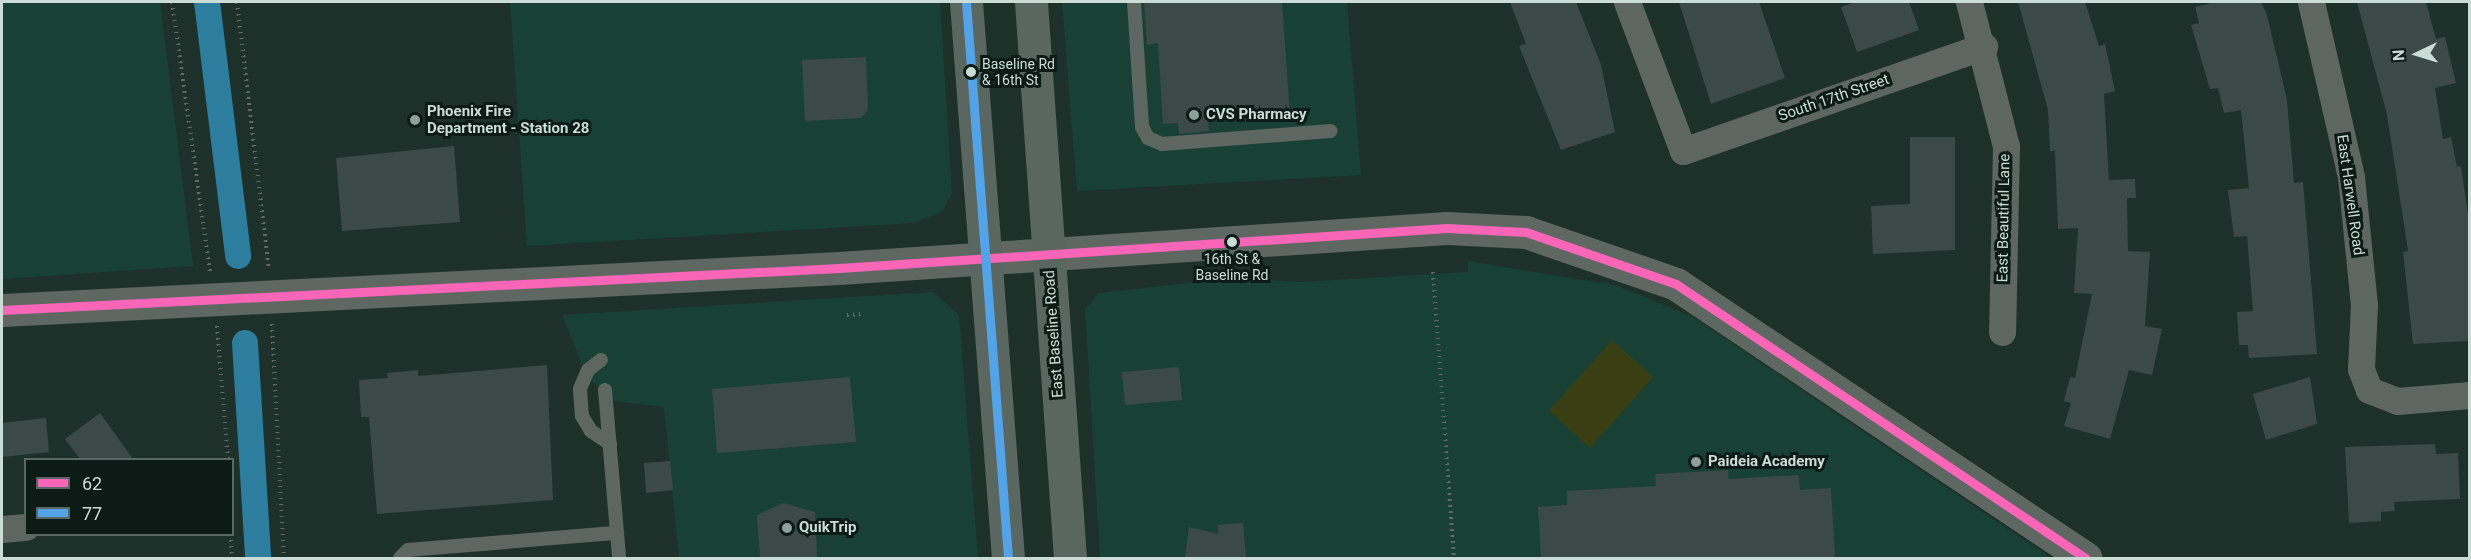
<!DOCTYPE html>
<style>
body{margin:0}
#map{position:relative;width:2471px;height:560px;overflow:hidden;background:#1e302a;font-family:Roboto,sans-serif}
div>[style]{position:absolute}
.built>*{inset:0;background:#194035}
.green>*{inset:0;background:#393f13}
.canal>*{height:26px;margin:-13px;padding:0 13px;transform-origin:13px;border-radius:13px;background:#2c7d9e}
.building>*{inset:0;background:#3b4a46}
.path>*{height:4px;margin-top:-2px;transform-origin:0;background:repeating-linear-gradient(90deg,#626a66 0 1.5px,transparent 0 6px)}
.service>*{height:14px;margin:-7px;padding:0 7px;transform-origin:7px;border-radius:7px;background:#5e6661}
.minor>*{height:27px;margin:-13.5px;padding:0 13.5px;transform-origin:13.5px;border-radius:13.5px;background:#5e6661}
.secondary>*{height:33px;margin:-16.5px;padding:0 16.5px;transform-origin:16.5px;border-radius:16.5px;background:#5e6762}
.primary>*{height:33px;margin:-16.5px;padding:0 16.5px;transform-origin:16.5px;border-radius:16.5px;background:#5a6660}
.bus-1>*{height:9px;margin:-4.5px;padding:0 4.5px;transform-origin:4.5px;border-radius:4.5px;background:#fa66b7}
.bus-2>*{height:9px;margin:-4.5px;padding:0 4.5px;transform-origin:4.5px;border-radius:4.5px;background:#53a3e8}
.dots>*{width:16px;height:16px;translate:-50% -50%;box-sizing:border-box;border:3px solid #0d1b17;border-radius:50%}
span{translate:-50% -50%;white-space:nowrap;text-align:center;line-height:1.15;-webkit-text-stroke:6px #0d1b17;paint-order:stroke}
.bus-label{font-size:14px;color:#cadcd5}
.left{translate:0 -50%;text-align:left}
.street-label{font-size:15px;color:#cadcd5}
.poi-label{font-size:15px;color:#cadcd5;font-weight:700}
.frame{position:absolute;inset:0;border:3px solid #cadcd5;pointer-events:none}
.legend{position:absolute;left:24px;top:458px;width:210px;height:78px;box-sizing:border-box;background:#0d1b17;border:2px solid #596863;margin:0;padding:8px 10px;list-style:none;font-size:18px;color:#cadcd5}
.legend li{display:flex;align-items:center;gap:12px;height:30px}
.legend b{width:30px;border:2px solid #596863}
.north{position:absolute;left:2387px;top:24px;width:60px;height:60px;-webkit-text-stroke:4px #0d1b17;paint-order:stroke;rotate:266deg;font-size:16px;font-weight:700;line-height:24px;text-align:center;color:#cadcd5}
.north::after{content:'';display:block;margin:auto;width:21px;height:27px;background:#cadcd5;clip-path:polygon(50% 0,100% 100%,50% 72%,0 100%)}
</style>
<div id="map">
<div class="built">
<i style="clip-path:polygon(2px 2px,160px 2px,193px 266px,2px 279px)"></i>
<i style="clip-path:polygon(510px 2px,940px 2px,952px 193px,942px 212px,914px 223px,527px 246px)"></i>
<i style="clip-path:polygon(1062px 2px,1347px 2px,1361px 175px,1077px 191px)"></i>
<i style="clip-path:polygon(1468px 261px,1615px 285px,1693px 317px,2051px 558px,1100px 558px,1085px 309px,1099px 293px,1233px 278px,1300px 282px,1468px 272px)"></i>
<i style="clip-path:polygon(933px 292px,959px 315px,978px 558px,679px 558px,664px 407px,612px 401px,587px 377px,562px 315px)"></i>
</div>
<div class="green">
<i style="clip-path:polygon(1612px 340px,1653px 377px,1590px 448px,1549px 411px)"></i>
</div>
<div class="canal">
<i style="left:207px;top:2px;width:256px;rotate:83deg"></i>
<i style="left:245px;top:343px;width:215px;rotate:86.5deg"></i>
</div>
<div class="building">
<i style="clip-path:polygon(1144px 2px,1282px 2px,1290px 115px,1208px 120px,1209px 131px,1179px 134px,1178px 123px,1163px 124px,1158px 43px,1147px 45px)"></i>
<i style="clip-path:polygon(1510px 2px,1576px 2px,1601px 65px,1615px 132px,1561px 150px,1519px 46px,1526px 44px)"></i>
<i style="clip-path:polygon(1679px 2px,1759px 2px,1785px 78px,1711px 104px)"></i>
<i style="clip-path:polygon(1855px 2px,1909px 2px,1919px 30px,1857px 52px,1841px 7px)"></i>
<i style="clip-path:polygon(2018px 2px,2085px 2px,2099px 46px,2105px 44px,2115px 91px,2104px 94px,2109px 180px,2135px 179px,2136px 198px,2127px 198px,2128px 251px,2150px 252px,2145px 326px,2162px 329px,2152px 375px,2129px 370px,2110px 439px,2064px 426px,2071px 403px,2064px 401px,2070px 377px,2075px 378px,2092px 294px,2074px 293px,2078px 228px,2058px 229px,2055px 151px,2050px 151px,2048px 110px)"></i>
<i style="clip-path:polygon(2216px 2px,2261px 2px,2267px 15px,2287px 100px,2294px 183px,2303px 182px,2317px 354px,2249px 358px,2248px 345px,2239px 345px,2237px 312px,2253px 311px,2247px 236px,2234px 237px,2228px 190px,2249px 188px,2241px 110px,2224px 113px,2218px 88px,2210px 89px,2191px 25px,2199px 23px,2195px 7px)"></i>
<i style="clip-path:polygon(2357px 2px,2426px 2px,2436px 39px,2445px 37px,2456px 83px,2435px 88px,2443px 139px,2451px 137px,2457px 167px,2461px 166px,2469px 221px,2469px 341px,2413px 344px,2403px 252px,2408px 251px,2387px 115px)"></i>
<i style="clip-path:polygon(866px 57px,868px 110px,861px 118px,805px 121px,802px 60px)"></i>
<i style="clip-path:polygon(1910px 137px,1955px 137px,1955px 250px,1873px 254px,1871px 206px,1910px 204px)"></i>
<i style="clip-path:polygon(454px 146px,460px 222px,342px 231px,336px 158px)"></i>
<i style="clip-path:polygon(547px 365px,553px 500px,377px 514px,369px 417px,361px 417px,359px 380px,388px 378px,387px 373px,418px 370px,418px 376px)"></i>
<i style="clip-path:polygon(1179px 367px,1182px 400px,1125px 405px,1122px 372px)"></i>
<i style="clip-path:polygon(850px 377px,856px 442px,717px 453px,712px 389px)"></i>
<i style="clip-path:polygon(2310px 377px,2317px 424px,2266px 440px,2253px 394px)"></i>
<i style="clip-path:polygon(100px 413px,133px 459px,80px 459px,65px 439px)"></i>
<i style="clip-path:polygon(46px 418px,49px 452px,2px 457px,2px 423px)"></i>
<i style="clip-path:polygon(2435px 444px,2436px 454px,2458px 453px,2460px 499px,2394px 502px,2395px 511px,2381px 512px,2381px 521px,2349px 523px,2345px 447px)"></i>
<i style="clip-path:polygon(670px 461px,673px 490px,646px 493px,644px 463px)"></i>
<i style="clip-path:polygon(1728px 470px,1729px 479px,1799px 475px,1800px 490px,1831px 488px,1835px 558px,1541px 558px,1538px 507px,1567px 505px,1567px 491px,1656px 486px,1655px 474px)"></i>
<i style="clip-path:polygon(783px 503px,815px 512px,817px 558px,760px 558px,757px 515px)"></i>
<i style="clip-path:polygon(1243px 523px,1246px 558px,1185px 558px,1189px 527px,1218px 534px,1218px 525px)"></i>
</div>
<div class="path">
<i style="left:172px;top:2px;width:272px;rotate:82deg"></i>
<i style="left:237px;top:2px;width:269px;rotate:83.2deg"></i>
<i style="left:1433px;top:272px;width:287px;rotate:85.8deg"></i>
<i style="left:847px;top:315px;width:14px;rotate:-4deg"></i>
<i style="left:272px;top:324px;width:234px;rotate:87.1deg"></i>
<i style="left:217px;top:326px;width:134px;rotate:85.3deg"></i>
<i style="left:231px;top:534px;width:24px;rotate:88deg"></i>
</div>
<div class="service">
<i style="left:1134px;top:2px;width:125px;rotate:86.3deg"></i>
<i style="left:1142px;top:127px;width:13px;rotate:61deg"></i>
<i style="left:1148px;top:138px;width:15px;rotate:23deg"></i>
<i style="left:1162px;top:144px;width:169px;rotate:-4.4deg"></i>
<i style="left:601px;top:360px;width:16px;rotate:142deg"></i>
<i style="left:588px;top:370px;width:21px;rotate:113deg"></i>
<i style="left:580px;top:389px;width:27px;rotate:86deg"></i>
<i style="left:582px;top:416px;width:17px;rotate:59deg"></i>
<i style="left:591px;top:431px;width:23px;rotate:34deg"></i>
<i style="left:605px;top:390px;width:144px;rotate:85.2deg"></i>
<i style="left:400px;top:558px;width:11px;rotate:-45deg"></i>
<i style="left:408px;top:550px;width:210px;rotate:-4.7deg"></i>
<i style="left:617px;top:533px;width:25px;rotate:85deg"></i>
</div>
<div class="minor">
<i style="left:1627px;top:2px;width:159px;rotate:69.4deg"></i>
<i style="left:1683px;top:151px;width:319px;rotate:-19.2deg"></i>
<i style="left:1969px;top:2px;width:149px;rotate:75.6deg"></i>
<i style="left:2006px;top:146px;width:186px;rotate:91.2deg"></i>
<i style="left:2311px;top:2px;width:180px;rotate:77.1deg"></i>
<i style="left:2351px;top:177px;width:129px;rotate:84.2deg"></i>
<i style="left:2364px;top:305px;width:64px;rotate:92.7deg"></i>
<i style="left:2361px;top:369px;width:22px;rotate:69deg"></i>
<i style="left:2369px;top:390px;width:30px;rotate:21deg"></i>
<i style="left:2397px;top:401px;width:73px;rotate:-4.7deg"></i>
<i style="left:2px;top:529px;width:24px;rotate:-5deg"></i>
</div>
<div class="secondary">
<i style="left:2px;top:310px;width:838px;rotate:-2.87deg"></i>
<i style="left:839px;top:268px;width:609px;rotate:-3.76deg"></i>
<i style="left:1447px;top:228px;width:79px;rotate:2.9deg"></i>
<i style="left:1526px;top:232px;width:159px;rotate:19.1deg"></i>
<i style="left:1676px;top:284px;width:493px;rotate:33.8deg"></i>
</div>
<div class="primary">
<i style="left:966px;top:2px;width:558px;rotate:85.68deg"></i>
<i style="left:1031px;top:2px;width:557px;rotate:85.99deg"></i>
</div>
<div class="bus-1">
<i style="left:2px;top:310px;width:838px;rotate:-2.87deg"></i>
<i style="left:839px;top:268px;width:609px;rotate:-3.76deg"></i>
<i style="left:1447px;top:228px;width:79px;rotate:2.9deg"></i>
<i style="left:1526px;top:232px;width:159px;rotate:19.1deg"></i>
<i style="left:1676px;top:284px;width:493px;rotate:33.8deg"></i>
</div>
<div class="bus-2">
<i style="left:966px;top:2px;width:558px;rotate:85.68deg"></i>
</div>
<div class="dots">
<i style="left:971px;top:72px;background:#cadcd5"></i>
<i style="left:1194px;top:115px;background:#8ea099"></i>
<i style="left:415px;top:120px;background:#8ea099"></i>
<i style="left:1232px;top:242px;background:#cadcd5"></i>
<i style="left:1696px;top:462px;background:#8ea099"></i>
<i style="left:787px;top:528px;background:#8ea099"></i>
</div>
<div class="bus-label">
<span class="left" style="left:982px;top:72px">Baseline Rd<br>&amp; 16th St</span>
<span style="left:1232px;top:267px">16th St &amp;<br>Baseline Rd</span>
</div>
<div class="street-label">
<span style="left:1834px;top:98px;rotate:-19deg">South 17th Street</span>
<span style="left:2350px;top:195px;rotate:82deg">East Harwell Road</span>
<span style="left:2004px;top:218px;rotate:-89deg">East Beautiful Lane</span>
<span style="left:1054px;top:334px;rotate:-94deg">East Baseline Road</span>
</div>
<div class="poi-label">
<span class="left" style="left:427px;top:120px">Phoenix Fire<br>Department - Station 28</span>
<span class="left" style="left:1206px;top:115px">CVS Pharmacy</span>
<span class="left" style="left:1708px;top:462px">Paideia Academy</span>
<span class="left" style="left:799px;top:528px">QuikTrip</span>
</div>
<div class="frame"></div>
<ul class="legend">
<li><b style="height:8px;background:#fa66b7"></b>62</li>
<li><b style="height:8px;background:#53a3e8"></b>77</li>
</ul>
<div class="north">N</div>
</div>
